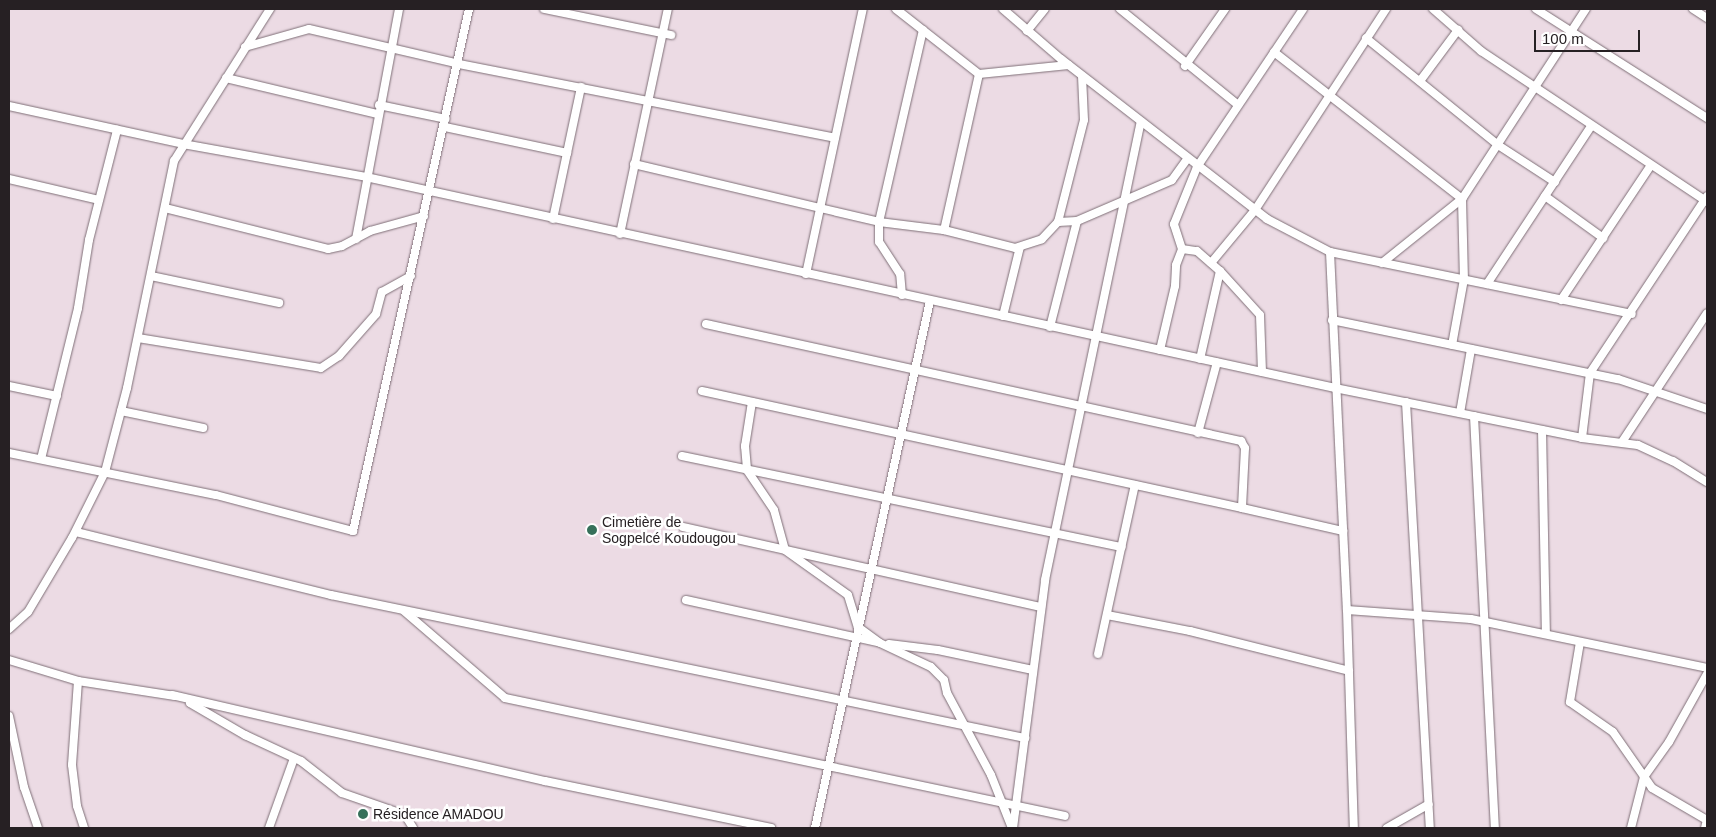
<!DOCTYPE html>
<meta charset="utf-8">
<style>
body{margin:0}
#map{position:relative;width:1716px;height:837px;overflow:hidden;background:#ecdbe4;font-family:Helvetica,sans-serif}
div>[style]{position:absolute}
.roads{filter:drop-shadow(0 0 1px #7f6f77) drop-shadow(0 0 1px #7f6f77)}
.minor>*{height:8px;margin:-4px;padding:0 4px;transform-origin:4px;border-radius:4px;background:#fff}
.dots>*{width:14px;height:14px;translate:-50% -50%;box-sizing:border-box;border:2px solid #fff;border-radius:50%}
span{translate:-50% -50%;white-space:nowrap;text-align:center;line-height:1.15;-webkit-text-stroke:5px #fff;paint-order:stroke}
.poi-label{font-size:14px;color:#262023}
.left{translate:0 -50%;text-align:left}
.frame{position:absolute;inset:0;border:10px solid #262023;pointer-events:none}
.scale{position:absolute;left:1534px;top:30px;width:106px;height:22px;box-sizing:border-box;border:2px solid #262023;border-top:0;padding-left:6px;font-size:15px;line-height:18px;white-space:nowrap;color:#262023;-webkit-text-stroke:4px #fff;paint-order:stroke}
</style>
<div id="map">
<div class="roads">
<div class="minor">
<i style="left:544px;top:9px;width:130px;rotate:11.6deg"></i>
<i style="left:896px;top:9px;width:105px;rotate:38.1deg"></i>
<i style="left:979px;top:74px;width:160px;rotate:102.6deg"></i>
<i style="left:1003px;top:9px;width:77px;rotate:40.8deg"></i>
<i style="left:1061px;top:59px;width:261px;rotate:37.8deg"></i>
<i style="left:1267px;top:219px;width:71px;rotate:27.6deg"></i>
<i style="left:1330px;top:252px;width:358px;rotate:87.3deg"></i>
<i style="left:1347px;top:610px;width:124px;rotate:4.2deg"></i>
<i style="left:1471px;top:619px;width:241px;rotate:11.7deg"></i>
<i style="left:1120px;top:9px;width:152px;rotate:39.1deg"></i>
<i style="left:1433px;top:9px;width:64px;rotate:41.2deg"></i>
<i style="left:1481px;top:51px;width:272px;rotate:33.7deg"></i>
<i style="left:1536px;top:9px;width:203px;rotate:32.5deg"></i>
<i style="left:1693px;top:9px;width:17px;rotate:33deg"></i>
<i style="left:1027px;top:31px;width:28px;rotate:-51deg"></i>
<i style="left:1366px;top:38px;width:170px;rotate:39deg"></i>
<i style="left:1498px;top:145px;width:68px;rotate:33deg"></i>
<i style="left:245px;top:47px;width:66px;rotate:-15.7deg"></i>
<i style="left:309px;top:29px;width:154px;rotate:13.1deg"></i>
<i style="left:459px;top:64px;width:383px;rotate:11.1deg"></i>
<i style="left:1274px;top:52px;width:239px;rotate:38deg"></i>
<i style="left:1462px;top:199px;width:80px;rotate:88.6deg"></i>
<i style="left:1464px;top:279px;width:67px;rotate:100.3deg"></i>
<i style="left:1185px;top:66px;width:70px;rotate:-54.9deg"></i>
<i style="left:979px;top:74px;width:90px;rotate:-5.7deg"></i>
<i style="left:226px;top:78px;width:155px;rotate:13.4deg"></i>
<i style="left:1420px;top:81px;width:64px;rotate:-53.3deg"></i>
<i style="left:379px;top:105px;width:68px;rotate:11.8deg"></i>
<i style="left:9px;top:106px;width:178px;rotate:12.3deg"></i>
<i style="left:183px;top:144px;width:186px;rotate:10.2deg"></i>
<i style="left:366px;top:177px;width:992px;rotate:12.28deg"></i>
<i style="left:1335px;top:388px;width:252px;rotate:11.4deg"></i>
<i style="left:1582px;top:438px;width:56px;rotate:7.1deg"></i>
<i style="left:1638px;top:445px;width:38px;rotate:25deg"></i>
<i style="left:1673px;top:461px;width:40px;rotate:32deg"></i>
<i style="left:445px;top:127px;width:125px;rotate:12deg"></i>
<i style="left:634px;top:164px;width:252px;rotate:13.3deg"></i>
<i style="left:879px;top:222px;width:65px;rotate:7deg"></i>
<i style="left:944px;top:230px;width:73px;rotate:14.2deg"></i>
<i style="left:1015px;top:248px;width:28px;rotate:-18deg"></i>
<i style="left:1042px;top:239px;width:23px;rotate:-47deg"></i>
<i style="left:1058px;top:222px;width:105px;rotate:-75.7deg"></i>
<i style="left:1084px;top:120px;width:44px;rotate:-92.6deg"></i>
<i style="left:9px;top:179px;width:92px;rotate:13.1deg"></i>
<i style="left:1545px;top:196px;width:72px;rotate:35.9deg"></i>
<i style="left:165px;top:208px;width:168px;rotate:14.1deg"></i>
<i style="left:328px;top:249px;width:14px;rotate:-12deg"></i>
<i style="left:342px;top:246px;width:32px;rotate:-28deg"></i>
<i style="left:370px;top:231px;width:56px;rotate:-15.5deg"></i>
<i style="left:553px;top:219px;width:135px;rotate:-78deg"></i>
<i style="left:1058px;top:222px;width:19px;rotate:-3deg"></i>
<i style="left:1077px;top:221px;width:103px;rotate:-23.3deg"></i>
<i style="left:1172px;top:180px;width:26px;rotate:-54deg"></i>
<i style="left:620px;top:234px;width:230px;rotate:-78deg"></i>
<i style="left:356px;top:239px;width:234px;rotate:-79.4deg"></i>
<i style="left:1182px;top:249px;width:15px;rotate:8deg"></i>
<i style="left:1197px;top:251px;width:30px;rotate:41deg"></i>
<i style="left:1220px;top:271px;width:90px;rotate:102.8deg"></i>
<i style="left:1330px;top:252px;width:308px;rotate:11.6deg"></i>
<i style="left:1211px;top:263px;width:69px;rotate:-50.3deg"></i>
<i style="left:1255px;top:210px;width:240px;rotate:-56.9deg"></i>
<i style="left:1382px;top:263px;width:102px;rotate:-38.7deg"></i>
<i style="left:1462px;top:199px;width:227px;rotate:-56.9deg"></i>
<i style="left:1220px;top:271px;width:59px;rotate:47.7deg"></i>
<i style="left:1260px;top:315px;width:57px;rotate:88deg"></i>
<i style="left:806px;top:274px;width:271px;rotate:-77.9deg"></i>
<i style="left:151px;top:276px;width:131px;rotate:11.9deg"></i>
<i style="left:1487px;top:284px;width:189px;rotate:-56.6deg"></i>
<i style="left:902px;top:295px;width:21px;rotate:-95deg"></i>
<i style="left:900px;top:274px;width:38px;rotate:-123deg"></i>
<i style="left:879px;top:242px;width:20px;rotate:-90deg"></i>
<i style="left:879px;top:222px;width:197px;rotate:-77.1deg"></i>
<i style="left:1561px;top:300px;width:162px;rotate:-56.3deg"></i>
<i style="left:1003px;top:316px;width:71px;rotate:-76.2deg"></i>
<i style="left:1332px;top:320px;width:292px;rotate:11.7deg"></i>
<i style="left:1618px;top:379px;width:94px;rotate:18.6deg"></i>
<i style="left:706px;top:324px;width:548px;rotate:12.34deg"></i>
<i style="left:1241px;top:441px;width:8px;rotate:60deg"></i>
<i style="left:1245px;top:448px;width:60px;rotate:92.9deg"></i>
<i style="left:1242px;top:508px;width:104px;rotate:12.8deg"></i>
<i style="left:1050px;top:327px;width:109px;rotate:-75.7deg"></i>
<i style="left:138px;top:338px;width:185px;rotate:9.3deg"></i>
<i style="left:321px;top:368px;width:22px;rotate:-34deg"></i>
<i style="left:339px;top:356px;width:56px;rotate:-48.6deg"></i>
<i style="left:376px;top:314px;width:23px;rotate:-75deg"></i>
<i style="left:382px;top:292px;width:33px;rotate:-29deg"></i>
<i style="left:1160px;top:350px;width:66px;rotate:-76.8deg"></i>
<i style="left:1175px;top:286px;width:21px;rotate:-87deg"></i>
<i style="left:1176px;top:265px;width:17px;rotate:-69deg"></i>
<i style="left:1182px;top:249px;width:26px;rotate:-108deg"></i>
<i style="left:1174px;top:224px;width:61px;rotate:-68deg"></i>
<i style="left:1197px;top:167px;width:190px;rotate:-56.1deg"></i>
<i style="left:9px;top:386px;width:49px;rotate:11.8deg"></i>
<i style="left:702px;top:391px;width:553px;rotate:12.23deg"></i>
<i style="left:752px;top:402px;width:45px;rotate:99deg"></i>
<i style="left:745px;top:446px;width:24px;rotate:85deg"></i>
<i style="left:747px;top:470px;width:48px;rotate:56deg"></i>
<i style="left:774px;top:510px;width:41px;rotate:74.6deg"></i>
<i style="left:785px;top:550px;width:77px;rotate:35.5deg"></i>
<i style="left:848px;top:595px;width:34px;rotate:73deg"></i>
<i style="left:858px;top:627px;width:27px;rotate:36deg"></i>
<i style="left:880px;top:643px;width:56px;rotate:25.2deg"></i>
<i style="left:931px;top:667px;width:18px;rotate:45deg"></i>
<i style="left:944px;top:680px;width:13px;rotate:77deg"></i>
<i style="left:947px;top:693px;width:93px;rotate:61.8deg"></i>
<i style="left:991px;top:775px;width:57px;rotate:68.4deg"></i>
<i style="left:1406px;top:402px;width:427px;rotate:86.8deg"></i>
<i style="left:121px;top:411px;width:84px;rotate:11.7deg"></i>
<i style="left:1460px;top:413px;width:65px;rotate:-80.2deg"></i>
<i style="left:1474px;top:416px;width:413px;rotate:87.1deg"></i>
<i style="left:1542px;top:430px;width:204px;rotate:88.9deg"></i>
<i style="left:1198px;top:433px;width:73px;rotate:-75deg"></i>
<i style="left:1582px;top:438px;width:65px;rotate:-83deg"></i>
<i style="left:1590px;top:373px;width:212px;rotate:-56.5deg"></i>
<i style="left:1622px;top:442px;width:154px;rotate:-56.6deg"></i>
<i style="left:9px;top:453px;width:211px;rotate:11.5deg"></i>
<i style="left:216px;top:495px;width:142px;rotate:14.7deg"></i>
<i style="left:353px;top:531px;width:535px;rotate:-77.47deg"></i>
<i style="left:682px;top:456px;width:449px;rotate:11.7deg"></i>
<i style="left:41px;top:459px;width:155px;rotate:-76.2deg"></i>
<i style="left:78px;top:308px;width:69px;rotate:-80.8deg"></i>
<i style="left:89px;top:240px;width:114px;rotate:-75.7deg"></i>
<i style="left:683px;top:527px;width:367px;rotate:12.6deg"></i>
<i style="left:76px;top:532px;width:263px;rotate:13.9deg"></i>
<i style="left:331px;top:595px;width:709px;rotate:11.64deg"></i>
<i style="left:686px;top:600px;width:196px;rotate:12.4deg"></i>
<i style="left:1347px;top:610px;width:218px;rotate:88.2deg"></i>
<i style="left:404px;top:611px;width:133px;rotate:40.7deg"></i>
<i style="left:505px;top:698px;width:572px;rotate:11.9deg"></i>
<i style="left:1107px;top:615px;width:85px;rotate:10.9deg"></i>
<i style="left:1190px;top:631px;width:164px;rotate:14.1deg"></i>
<i style="left:9px;top:629px;width:25px;rotate:-42deg"></i>
<i style="left:28px;top:612px;width:86px;rotate:-59.3deg"></i>
<i style="left:72px;top:538px;width:74px;rotate:-63.4deg"></i>
<i style="left:105px;top:472px;width:87px;rotate:-75.3deg"></i>
<i style="left:127px;top:388px;width:232px;rotate:-78.3deg"></i>
<i style="left:174px;top:161px;width:180px;rotate:-57.7deg"></i>
<i style="left:1580px;top:642px;width:61px;rotate:99.5deg"></i>
<i style="left:1570px;top:702px;width:52px;rotate:34.9deg"></i>
<i style="left:1613px;top:732px;width:68px;rotate:55.1deg"></i>
<i style="left:1652px;top:788px;width:64px;rotate:30.2deg"></i>
<i style="left:1707px;top:820px;width:8px;rotate:104deg"></i>
<i style="left:889px;top:644px;width:49px;rotate:7deg"></i>
<i style="left:938px;top:650px;width:97px;rotate:11.9deg"></i>
<i style="left:1098px;top:654px;width:173px;rotate:-77.7deg"></i>
<i style="left:9px;top:660px;width:72px;rotate:16.9deg"></i>
<i style="left:78px;top:681px;width:98px;rotate:8.8deg"></i>
<i style="left:78px;top:681px;width:84px;rotate:94.1deg"></i>
<i style="left:72px;top:765px;width:41px;rotate:83deg"></i>
<i style="left:77px;top:806px;width:23px;rotate:72deg"></i>
<i style="left:172px;top:695px;width:383px;rotate:13deg"></i>
<i style="left:545px;top:781px;width:231px;rotate:11.7deg"></i>
<i style="left:190px;top:703px;width:64px;rotate:30.2deg"></i>
<i style="left:245px;top:735px;width:62px;rotate:24.9deg"></i>
<i style="left:301px;top:761px;width:52px;rotate:38deg"></i>
<i style="left:342px;top:793px;width:67px;rotate:19.2deg"></i>
<i style="left:405px;top:815px;width:15px;rotate:58deg"></i>
<i style="left:9px;top:716px;width:73px;rotate:78.1deg"></i>
<i style="left:24px;top:787px;width:43px;rotate:71.1deg"></i>
<i style="left:269px;top:828px;width:74px;rotate:-70.3deg"></i>
<i style="left:815px;top:828px;width:539px;rotate:-77.69deg"></i>
<i style="left:1013px;top:828px;width:250px;rotate:-82.6deg"></i>
<i style="left:1045px;top:580px;width:468px;rotate:-78.2deg"></i>
<i style="left:1387px;top:828px;width:48px;rotate:-29.7deg"></i>
<i style="left:1631px;top:828px;width:53px;rotate:-75.7deg"></i>
<i style="left:1644px;top:777px;width:43px;rotate:-54.5deg"></i>
<i style="left:1669px;top:742px;width:78px;rotate:-60.8deg"></i>
</div>
</div>
<div class="dots">
<i style="left:592px;top:530px;background:#36705a"></i>
<i style="left:363px;top:814px;background:#36705a"></i>
</div>
<div class="poi-label">
<span class="left" style="left:602px;top:530px">Cimetière de<br>Sogpelcé Koudougou</span>
<span class="left" style="left:373px;top:814px">Résidence AMADOU</span>
</div>
<div class="frame"></div>
<div class="scale">100 m</div>
</div>
